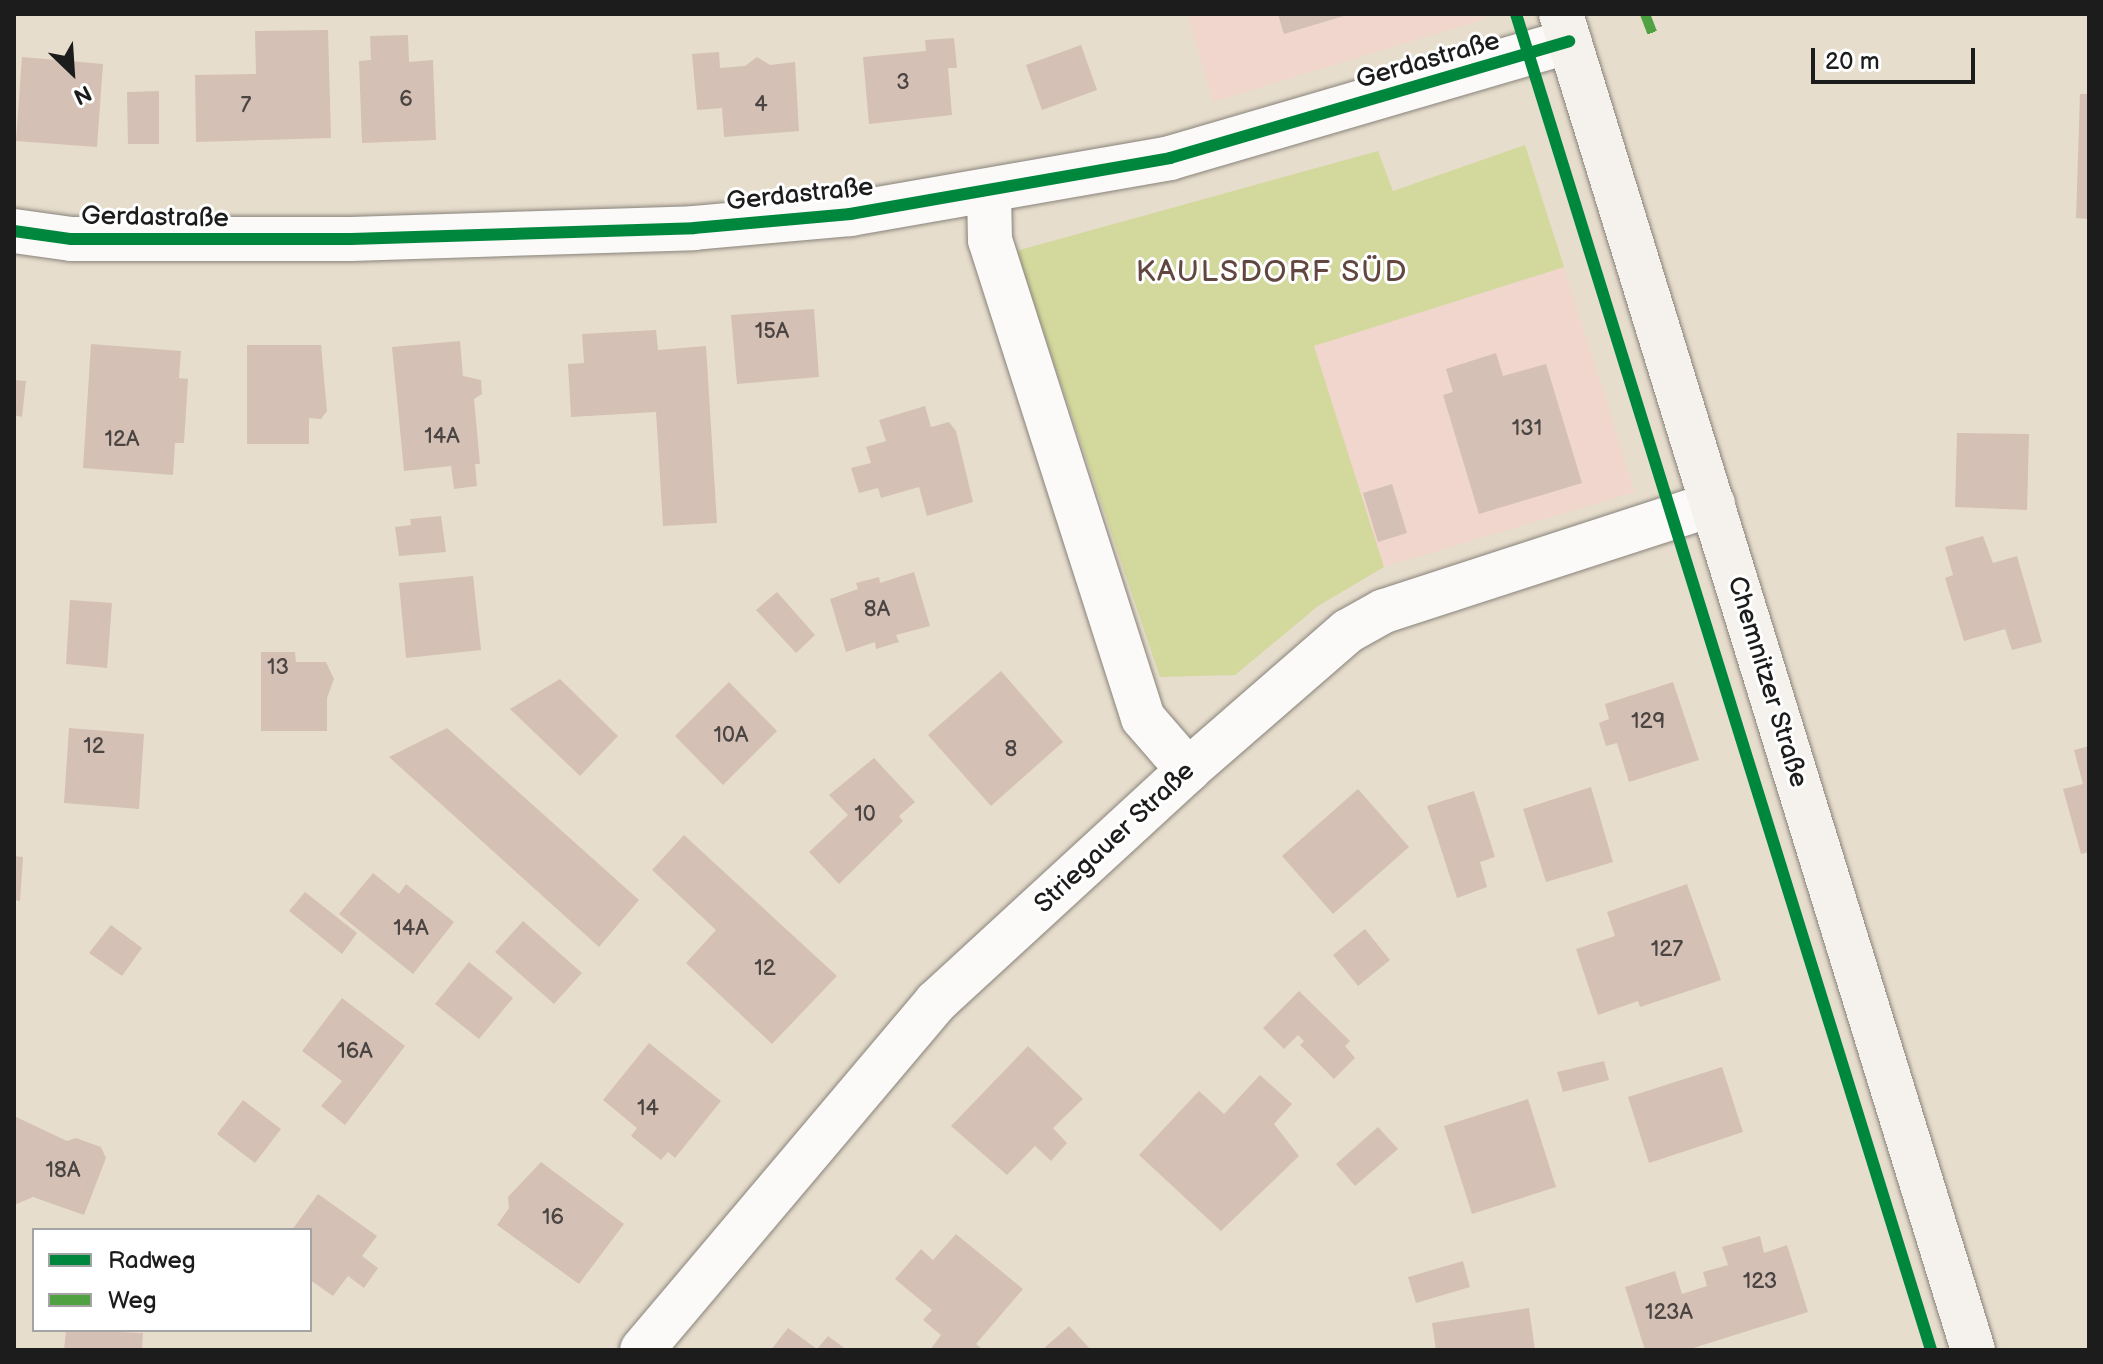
<!DOCTYPE html>
<meta charset="utf-8">
<style>
body{margin:0}
#map{position:relative;width:2103px;height:1364px;overflow:hidden;background:#e7ddcd;font-family:"Balsamiq Sans",sans-serif}
div>[style]{position:absolute}
.built>*{inset:0;background:#f0d6cc}
.green>*{inset:0;background:#d3d89d}
.building>*{inset:0;background:#d4c0b5}
.roads{filter:drop-shadow(0 0 2px #88837a) drop-shadow(0 0 2px #88837a)}
.street>*{height:44px;margin:-22px;padding:0 22px;transform-origin:22px;border-radius:22px;background:#fbfaf8}
.secondary>*{height:44px;margin:-22px;padding:0 22px;transform-origin:22px;border-radius:22px;background:#f5f1ec}
.quiet>*{height:10px;margin-top:-5px;transform-origin:0;background:repeating-linear-gradient(90deg,#4fa141 0 20px,transparent 0 30px)}
.cycleway>*{height:12px;margin:-6px;padding:0 6px;transform-origin:6px;border-radius:6px;background:#00873e}
span{translate:-50% -50%;white-space:nowrap;text-align:center;line-height:1.15;-webkit-text-stroke:6px #fff;paint-order:stroke}
.number-label{font-size:22px;color:#4a4542}
.number-label span{-webkit-text-stroke-width:0}
.street-label{font-size:26px;color:#1c1c1c}
.quarter-label{font-size:30px;color:#624640;letter-spacing:2px}
.frame{position:absolute;inset:0;border:16px solid #1c1c1c;pointer-events:none}
.legend{position:absolute;left:32px;top:1228px;width:280px;height:104px;box-sizing:border-box;background:#fff;border:2px solid #a4a4a4;margin:0;padding:10px 14px;list-style:none;font-size:24px;color:#1c1c1c}
.legend li{display:flex;align-items:center;gap:16px;height:40px}
.legend b{width:40px;border:2px solid #a4a4a4}
.north{position:absolute;left:32px;top:32px;width:80px;height:80px;-webkit-text-stroke:6px #fff;paint-order:stroke;rotate:155deg;font-size:22px;font-weight:700;line-height:32px;text-align:center;color:#1c1c1c}
.north::after{content:'';display:block;margin:auto;width:28px;height:36px;background:#1c1c1c;clip-path:polygon(50% 0,100% 100%,50% 72%,0 100%)}
.scale{position:absolute;left:1811px;top:48px;width:164px;height:36px;box-sizing:border-box;border:4px solid #1c1c1c;border-top:0;padding-left:10px;font-size:24px;line-height:28px;white-space:nowrap;color:#1c1c1c;-webkit-text-stroke:6px #fff;paint-order:stroke}
</style>
<div id="map">
<div class="built">
<i style="clip-path:polygon(1187px 14px,1484px 14px,1485px 19px,1213px 102px)"></i>
<i style="clip-path:polygon(1564px 267px,1635px 492px,1384px 567px,1313px 346px)"></i>
</div>
<div class="green">
<i style="clip-path:polygon(1525px 145px,1564px 267px,1314px 346px,1384px 567px,1318px 606px,1235px 675px,1160px 677px,1016px 251px,1378px 151px,1393px 191px)"></i>
</div>
<div class="building">
<i style="clip-path:polygon(1278px 14px,1347px 14px,1347px 15px,1284px 34px)"></i>
<i style="clip-path:polygon(328px 30px,331px 138px,196px 142px,195px 75px,256px 74px,255px 31px)"></i>
<i style="clip-path:polygon(408px 35px,409px 62px,433px 60px,436px 140px,362px 143px,359px 61px,371px 60px,370px 36px)"></i>
<i style="clip-path:polygon(954px 38px,957px 68px,948px 68px,952px 115px,869px 124px,863px 57px,926px 51px,925px 40px)"></i>
<i style="clip-path:polygon(1081px 45px,1097px 90px,1042px 110px,1026px 65px)"></i>
<i style="clip-path:polygon(719px 52px,720px 68px,745px 66px,757px 57px,770px 65px,795px 62px,799px 131px,724px 137px,722px 108px,697px 110px,692px 54px)"></i>
<i style="clip-path:polygon(22px 57px,103px 64px,97px 147px,16px 141px)"></i>
<i style="clip-path:polygon(159px 91px,159px 144px,128px 144px,127px 92px)"></i>
<i style="clip-path:polygon(2080px 94px,2089px 94px,2089px 219px,2076px 218px)"></i>
<i style="clip-path:polygon(814px 309px,819px 377px,737px 384px,731px 315px)"></i>
<i style="clip-path:polygon(656px 330px,658px 350px,706px 346px,717px 523px,663px 526px,656px 412px,571px 417px,568px 364px,584px 363px,582px 334px)"></i>
<i style="clip-path:polygon(460px 341px,463px 376px,481px 380px,482px 394px,474px 399px,480px 464px,475px 464px,477px 486px,454px 489px,451px 466px,404px 471px,392px 347px)"></i>
<i style="clip-path:polygon(91px 344px,181px 351px,179px 378px,188px 379px,184px 443px,175px 443px,173px 475px,83px 468px)"></i>
<i style="clip-path:polygon(247px 345px,321px 345px,327px 411px,321px 419px,309px 418px,309px 444px,247px 444px)"></i>
<i style="clip-path:polygon(1496px 353px,1503px 376px,1546px 364px,1582px 483px,1479px 514px,1443px 395px,1453px 392px,1446px 369px)"></i>
<i style="clip-path:polygon(14px 380px,26px 381px,22px 417px,14px 415px)"></i>
<i style="clip-path:polygon(925px 406px,931px 427px,949px 422px,956px 431px,973px 502px,927px 516px,919px 487px,881px 498px,878px 488px,859px 493px,851px 468px,871px 463px,866px 447px,886px 441px,879px 420px)"></i>
<i style="clip-path:polygon(1957px 433px,2029px 434px,2027px 510px,1955px 507px)"></i>
<i style="clip-path:polygon(1392px 484px,1407px 533px,1378px 542px,1363px 493px)"></i>
<i style="clip-path:polygon(441px 516px,446px 552px,399px 556px,395px 527px,411px 525px,410px 519px)"></i>
<i style="clip-path:polygon(1983px 536px,1993px 563px,2017px 556px,2042px 642px,2012px 650px,2005px 629px,1964px 641px,1945px 578px,1953px 575px,1945px 547px)"></i>
<i style="clip-path:polygon(914px 572px,930px 626px,896px 635px,899px 642px,876px 649px,875px 642px,846px 652px,830px 599px,858px 589px,856px 583px,879px 577px,880px 583px)"></i>
<i style="clip-path:polygon(473px 576px,481px 650px,406px 658px,399px 583px)"></i>
<i style="clip-path:polygon(777px 592px,815px 635px,796px 653px,756px 610px)"></i>
<i style="clip-path:polygon(70px 600px,112px 603px,107px 668px,66px 664px)"></i>
<i style="clip-path:polygon(261px 652px,295px 652px,296px 662px,326px 662px,334px 679px,327px 698px,327px 731px,261px 731px)"></i>
<i style="clip-path:polygon(1001px 671px,1063px 742px,991px 806px,928px 735px)"></i>
<i style="clip-path:polygon(560px 679px,618px 736px,580px 776px,510px 709px)"></i>
<i style="clip-path:polygon(729px 682px,777px 731px,723px 785px,675px 736px)"></i>
<i style="clip-path:polygon(1673px 682px,1699px 760px,1629px 782px,1617px 743px,1606px 746px,1599px 723px,1609px 719px,1605px 704px)"></i>
<i style="clip-path:polygon(69px 728px,144px 734px,139px 809px,64px 803px)"></i>
<i style="clip-path:polygon(447px 728px,639px 900px,599px 947px,389px 757px)"></i>
<i style="clip-path:polygon(2089px 746px,2089px 852px,2081px 854px,2063px 789px,2083px 784px,2074px 750px)"></i>
<i style="clip-path:polygon(874px 758px,915px 802px,899px 816px,903px 821px,839px 884px,809px 852px,848px 815px,829px 795px)"></i>
<i style="clip-path:polygon(1591px 787px,1613px 862px,1546px 882px,1523px 809px)"></i>
<i style="clip-path:polygon(1358px 789px,1409px 847px,1333px 914px,1282px 856px)"></i>
<i style="clip-path:polygon(1474px 791px,1495px 857px,1480px 862px,1487px 887px,1457px 898px,1427px 806px)"></i>
<i style="clip-path:polygon(684px 835px,837px 976px,772px 1044px,686px 963px,716px 930px,652px 870px)"></i>
<i style="clip-path:polygon(14px 856px,23px 857px,20px 901px,14px 900px)"></i>
<i style="clip-path:polygon(373px 873px,399px 894px,406px 884px,454px 922px,413px 974px,339px 914px)"></i>
<i style="clip-path:polygon(1687px 884px,1721px 980px,1640px 1007px,1638px 1001px,1598px 1015px,1576px 949px,1615px 936px,1607px 912px)"></i>
<i style="clip-path:polygon(305px 892px,357px 933px,342px 954px,289px 911px)"></i>
<i style="clip-path:polygon(523px 921px,582px 973px,554px 1004px,495px 952px)"></i>
<i style="clip-path:polygon(111px 925px,142px 948px,122px 976px,89px 953px)"></i>
<i style="clip-path:polygon(1365px 929px,1390px 960px,1358px 986px,1333px 955px)"></i>
<i style="clip-path:polygon(469px 962px,513px 998px,479px 1039px,435px 1004px)"></i>
<i style="clip-path:polygon(1299px 991px,1350px 1041px,1345px 1046px,1355px 1058px,1334px 1079px,1300px 1045px,1304px 1041px,1298px 1035px,1284px 1049px,1263px 1028px)"></i>
<i style="clip-path:polygon(342px 998px,405px 1046px,345px 1125px,321px 1106px,342px 1081px,302px 1051px)"></i>
<i style="clip-path:polygon(649px 1043px,721px 1101px,675px 1158px,668px 1152px,661px 1160px,631px 1136px,637px 1128px,603px 1100px)"></i>
<i style="clip-path:polygon(1028px 1046px,1083px 1099px,1053px 1128px,1067px 1143px,1051px 1161px,1035px 1146px,1007px 1175px,951px 1126px)"></i>
<i style="clip-path:polygon(1604px 1061px,1609px 1080px,1563px 1092px,1557px 1072px)"></i>
<i style="clip-path:polygon(1722px 1067px,1743px 1132px,1649px 1163px,1628px 1097px)"></i>
<i style="clip-path:polygon(1260px 1075px,1292px 1104px,1274px 1124px,1299px 1156px,1221px 1231px,1139px 1155px,1199px 1091px,1224px 1114px)"></i>
<i style="clip-path:polygon(1528px 1099px,1556px 1187px,1472px 1214px,1444px 1126px)"></i>
<i style="clip-path:polygon(243px 1100px,281px 1129px,255px 1163px,217px 1134px)"></i>
<i style="clip-path:polygon(14px 1116px,67px 1141px,76px 1138px,101px 1147px,106px 1158px,84px 1215px,33px 1197px,14px 1205px)"></i>
<i style="clip-path:polygon(1378px 1127px,1398px 1149px,1355px 1186px,1336px 1164px)"></i>
<i style="clip-path:polygon(541px 1162px,624px 1224px,579px 1284px,497px 1225px,509px 1208px,508px 1197px)"></i>
<i style="clip-path:polygon(318px 1194px,377px 1236px,362px 1256px,378px 1268px,364px 1288px,348px 1276px,333px 1296px,310px 1280px,310px 1230px,292px 1230px)"></i>
<i style="clip-path:polygon(956px 1234px,1023px 1289px,976px 1344px,983px 1350px,930px 1350px,941px 1335px,923px 1320px,932px 1310px,895px 1279px,921px 1249px,933px 1260px)"></i>
<i style="clip-path:polygon(1760px 1236px,1764px 1253px,1787px 1245px,1808px 1312px,1687px 1350px,1645px 1350px,1625px 1287px,1675px 1271px,1682px 1294px,1707px 1286px,1703px 1272px,1728px 1265px,1722px 1247px)"></i>
<i style="clip-path:polygon(1463px 1261px,1470px 1287px,1416px 1303px,1408px 1277px)"></i>
<i style="clip-path:polygon(1529px 1308px,1535px 1350px,1436px 1350px,1432px 1323px)"></i>
<i style="clip-path:polygon(1069px 1326px,1091px 1350px,1042px 1350px)"></i>
<i style="clip-path:polygon(788px 1328px,817px 1349px,828px 1336px,847px 1350px,771px 1350px)"></i>
<i style="clip-path:polygon(66px 1330px,143px 1333px,142px 1350px,64px 1350px)"></i>
</div>
<div class="roads">
<div class="street">
<i style="left:989px;top:193px;width:47px;rotate:88.8deg"></i>
<i style="left:990px;top:240px;width:502px;rotate:72.25deg"></i>
<i style="left:1143px;top:718px;width:69px;rotate:49.1deg"></i>
<i style="left:14px;top:231px;width:58px;rotate:8deg"></i>
<i style="left:71px;top:239px;width:280px"></i>
<i style="left:351px;top:239px;width:343px;rotate:-1.8deg"></i>
<i style="left:694px;top:228px;width:157px;rotate:-5.1deg"></i>
<i style="left:850px;top:214px;width:325px;rotate:-9.9deg"></i>
<i style="left:1170px;top:158px;width:416px;rotate:-16.3deg"></i>
<i style="left:642px;top:1350px;width:456px;rotate:-49.8deg"></i>
<i style="left:936px;top:1002px;width:343px;rotate:-42.6deg"></i>
<i style="left:1188px;top:770px;width:212px;rotate:-41deg"></i>
<i style="left:1348px;top:631px;width:41px;rotate:-29.1deg"></i>
<i style="left:1384px;top:611px;width:346px;rotate:-18deg"></i>
</div>
<div class="secondary">
<i style="left:1561px;top:14px;width:1398px;rotate:72.86deg"></i>
</div>
</div>
<div class="quiet">
<i style="left:1645px;top:14px;width:22px;rotate:69deg"></i>
</div>
<div class="cycleway">
<i style="left:1516px;top:14px;width:1399px;rotate:72.74deg"></i>
<i style="left:14px;top:231px;width:58px;rotate:8deg"></i>
<i style="left:71px;top:239px;width:280px"></i>
<i style="left:351px;top:239px;width:343px;rotate:-1.8deg"></i>
<i style="left:694px;top:228px;width:157px;rotate:-5.1deg"></i>
<i style="left:850px;top:214px;width:325px;rotate:-9.9deg"></i>
<i style="left:1170px;top:158px;width:416px;rotate:-16.3deg"></i>
</div>
<div class="number-label">
<span style="left:903px;top:83px">3</span>
<span style="left:406px;top:100px">6</span>
<span style="left:761px;top:105px">4</span>
<span style="left:246px;top:106px">7</span>
<span style="left:772px;top:332px">15A</span>
<span style="left:1527px;top:429px">131</span>
<span style="left:442px;top:437px">14A</span>
<span style="left:122px;top:440px">12A</span>
<span style="left:877px;top:610px">8A</span>
<span style="left:278px;top:668px">13</span>
<span style="left:1648px;top:722px">129</span>
<span style="left:731px;top:736px">10A</span>
<span style="left:94px;top:747px">12</span>
<span style="left:1011px;top:750px">8</span>
<span style="left:865px;top:815px">10</span>
<span style="left:411px;top:929px">14A</span>
<span style="left:1667px;top:950px">127</span>
<span style="left:765px;top:969px">12</span>
<span style="left:355px;top:1052px">16A</span>
<span style="left:648px;top:1109px">14</span>
<span style="left:63px;top:1171px">18A</span>
<span style="left:553px;top:1218px">16</span>
<span style="left:1760px;top:1282px">123</span>
<span style="left:1669px;top:1313px">123A</span>
</div>
<div class="street-label">
<span style="left:1428px;top:61px;rotate:-16deg">Gerdastraße</span>
<span style="left:800px;top:195px;rotate:-6deg">Gerdastraße</span>
<span style="left:155px;top:218px;rotate:1deg">Gerdastraße</span>
<span style="left:1767px;top:682px;rotate:73deg">Chemnitzer Straße</span>
<span style="left:1115px;top:838px;rotate:-43deg">Striegauer Straße</span>
</div>
<div class="quarter-label">
<span style="left:1272px;top:272px">KAULSDORF SÜD</span>
</div>
<div class="frame"></div>
<ul class="legend">
<li><b style="height:10px;background:#00873e"></b>Radweg</li>
<li><b style="height:10px;background:#4fa141"></b>Weg</li>
</ul>
<div class="north">N</div>
<div class="scale">20 m</div>
</div>
